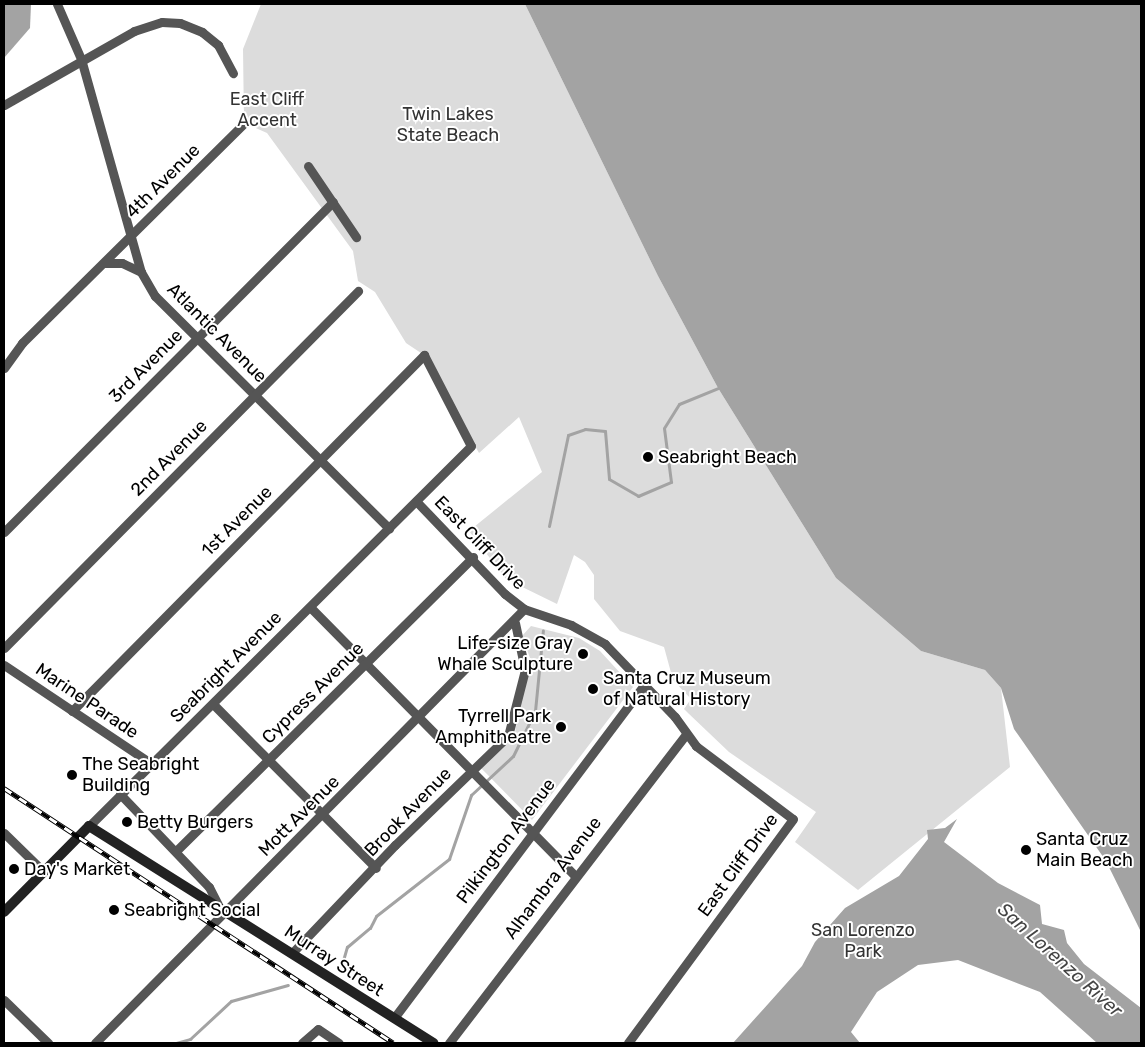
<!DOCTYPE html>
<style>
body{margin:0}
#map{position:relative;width:1145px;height:1047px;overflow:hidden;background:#fff;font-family:Rubik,sans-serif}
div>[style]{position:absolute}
.green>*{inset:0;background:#dcdcdc}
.water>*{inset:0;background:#a3a3a3}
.stream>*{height:3px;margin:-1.5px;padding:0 1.5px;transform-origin:1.5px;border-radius:1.5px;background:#a3a3a3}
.street>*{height:9px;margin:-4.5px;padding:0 4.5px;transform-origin:4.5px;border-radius:4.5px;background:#555}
.secondary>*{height:10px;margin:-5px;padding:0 5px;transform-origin:5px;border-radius:5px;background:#222}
.rail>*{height:5px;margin-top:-2.5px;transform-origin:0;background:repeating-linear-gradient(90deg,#fff 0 9px,#000 0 18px);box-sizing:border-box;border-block:1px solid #000}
.dots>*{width:14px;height:14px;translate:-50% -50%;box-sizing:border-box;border:2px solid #fff;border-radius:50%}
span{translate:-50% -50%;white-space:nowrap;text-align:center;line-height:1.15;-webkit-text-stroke:4px #fff;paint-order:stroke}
.park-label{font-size:18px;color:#333}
.street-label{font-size:18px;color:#000}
.poi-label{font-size:18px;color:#000}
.left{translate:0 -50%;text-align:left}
.right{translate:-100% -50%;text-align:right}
.water-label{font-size:19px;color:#444;font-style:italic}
.frame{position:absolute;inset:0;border:5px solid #000;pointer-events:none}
</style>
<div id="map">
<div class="green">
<i style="clip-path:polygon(261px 4px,525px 4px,658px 276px,718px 388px,836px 578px,921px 651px,985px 670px,1001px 688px,1010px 767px,858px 890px,795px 842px,816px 812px,729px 752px,688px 713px,684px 709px,691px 699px,673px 680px,664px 647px,620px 631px,594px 599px,594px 575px,585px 562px,574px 555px,557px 604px,506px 579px,469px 531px,542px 472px,519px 417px,479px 453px,424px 355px,406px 343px,375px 292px,358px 281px,353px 251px,267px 133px,244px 123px,243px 49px)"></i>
<i style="clip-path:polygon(531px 626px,579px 638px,600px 651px,633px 687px,532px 820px,480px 767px,515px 732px,530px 658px,522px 636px)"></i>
</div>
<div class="water">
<i style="clip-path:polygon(4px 4px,31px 4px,30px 28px,4px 58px)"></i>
<i style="clip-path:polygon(525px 4px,1141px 4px,1141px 932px,1106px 861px,1014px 729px,1001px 688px,985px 670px,921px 651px,836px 578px,718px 388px,658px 276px)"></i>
<i style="clip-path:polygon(957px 819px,944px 842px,998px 883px,1040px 905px,1042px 924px,1064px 930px,1067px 943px,1084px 964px,1141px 1008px,1141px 1043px,1097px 1043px,1040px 992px,958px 960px,918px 965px,877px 992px,851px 1032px,860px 1043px,733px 1043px,802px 966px,815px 942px,845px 908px,899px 876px,928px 839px,927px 830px,945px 828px)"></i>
</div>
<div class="stream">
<i style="left:549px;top:526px;width:93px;rotate:-78.2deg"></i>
<i style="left:568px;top:435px;width:18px;rotate:-19deg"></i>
<i style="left:585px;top:429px;width:20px;rotate:6deg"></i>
<i style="left:605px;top:431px;width:48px;rotate:85.2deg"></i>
<i style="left:609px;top:479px;width:34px;rotate:30deg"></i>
<i style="left:638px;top:496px;width:36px;rotate:-23deg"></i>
<i style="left:671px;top:482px;width:54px;rotate:-97.4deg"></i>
<i style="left:664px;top:428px;width:28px;rotate:-58deg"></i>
<i style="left:679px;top:404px;width:42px;rotate:-22.3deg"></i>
<i style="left:342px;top:964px;width:18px;rotate:-74deg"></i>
<i style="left:347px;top:947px;width:30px;rotate:-40deg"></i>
<i style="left:370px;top:928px;width:13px;rotate:-63deg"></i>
<i style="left:376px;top:916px;width:93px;rotate:-38deg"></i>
<i style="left:449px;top:859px;width:68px;rotate:-71deg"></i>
<i style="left:471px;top:795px;width:57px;rotate:-42.9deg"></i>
<i style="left:513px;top:756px;width:50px;rotate:-63.9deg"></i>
<i style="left:535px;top:711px;width:81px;rotate:-84.4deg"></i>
<i style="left:176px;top:1043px;width:15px;rotate:-16deg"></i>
<i style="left:190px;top:1039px;width:56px;rotate:-42.8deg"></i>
<i style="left:231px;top:1001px;width:59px;rotate:-15.7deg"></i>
</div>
<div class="street">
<i style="left:57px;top:4px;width:60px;rotate:66.4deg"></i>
<i style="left:81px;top:59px;width:221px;rotate:74.3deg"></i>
<i style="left:141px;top:272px;width:28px;rotate:60deg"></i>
<i style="left:155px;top:296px;width:330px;rotate:44.8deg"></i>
<i style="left:4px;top:105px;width:150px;rotate:-29.6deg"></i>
<i style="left:134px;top:31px;width:29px;rotate:-18deg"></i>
<i style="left:162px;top:22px;width:18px;rotate:3deg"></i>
<i style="left:180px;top:23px;width:24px;rotate:22deg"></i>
<i style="left:202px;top:32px;width:21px;rotate:39deg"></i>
<i style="left:218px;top:45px;width:32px;rotate:62deg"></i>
<i style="left:308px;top:166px;width:86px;rotate:55.9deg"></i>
<i style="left:104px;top:263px;width:18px"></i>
<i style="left:122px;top:263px;width:21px;rotate:25deg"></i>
<i style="left:4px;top:368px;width:31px;rotate:-54deg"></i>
<i style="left:22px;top:343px;width:314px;rotate:-44.7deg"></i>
<i style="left:416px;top:501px;width:129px;rotate:46.3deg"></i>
<i style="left:505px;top:594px;width:24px;rotate:38deg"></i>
<i style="left:524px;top:609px;width:50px;rotate:18.8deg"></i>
<i style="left:571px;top:625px;width:39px;rotate:29deg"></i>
<i style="left:605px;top:644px;width:101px;rotate:46.2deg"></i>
<i style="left:675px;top:717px;width:36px;rotate:54deg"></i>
<i style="left:696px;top:746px;width:121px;rotate:37deg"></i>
<i style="left:793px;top:819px;width:278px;rotate:126.4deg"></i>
<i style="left:4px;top:532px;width:466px;rotate:-45.1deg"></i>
<i style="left:310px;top:607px;width:376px;rotate:45.4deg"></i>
<i style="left:4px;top:648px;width:503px;rotate:-45.24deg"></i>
<i style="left:4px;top:665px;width:178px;rotate:33.8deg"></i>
<i style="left:213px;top:704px;width:231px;rotate:45.2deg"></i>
<i style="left:72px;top:711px;width:501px;rotate:-45.32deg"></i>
<i style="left:424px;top:355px;width:102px;rotate:62.7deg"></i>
<i style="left:471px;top:446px;width:539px;rotate:135.15deg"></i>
<i style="left:120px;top:794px;width:129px;rotate:46.3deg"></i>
<i style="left:209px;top:887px;width:20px;rotate:63deg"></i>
<i style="left:4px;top:833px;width:54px;rotate:44.3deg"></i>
<i style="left:176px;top:851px;width:418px;rotate:-44.7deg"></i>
<i style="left:292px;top:953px;width:149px;rotate:-46.4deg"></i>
<i style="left:395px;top:845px;width:157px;rotate:-44deg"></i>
<i style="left:508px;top:736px;width:68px;rotate:-75.6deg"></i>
<i style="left:525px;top:670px;width:48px;rotate:-102deg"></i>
<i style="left:4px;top:1000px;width:62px;rotate:44.3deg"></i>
<i style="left:394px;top:1018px;width:418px;rotate:-53.1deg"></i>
<i style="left:95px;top:1043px;width:610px;rotate:-45.33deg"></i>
<i style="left:302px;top:1043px;width:21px;rotate:-41deg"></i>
<i style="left:318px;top:1029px;width:25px;rotate:34deg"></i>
<i style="left:449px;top:1043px;width:389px;rotate:-52.5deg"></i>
</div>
<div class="secondary">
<i style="left:4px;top:912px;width:121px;rotate:-45.3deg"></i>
<i style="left:89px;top:826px;width:407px;rotate:32.2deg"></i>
</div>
<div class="rail">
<i style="left:4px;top:788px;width:465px;rotate:33.2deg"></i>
</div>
<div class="dots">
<i style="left:648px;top:457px;background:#000"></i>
<i style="left:583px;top:654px;background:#000"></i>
<i style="left:593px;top:689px;background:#000"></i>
<i style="left:561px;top:727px;background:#000"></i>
<i style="left:72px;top:775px;background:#000"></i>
<i style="left:127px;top:822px;background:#000"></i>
<i style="left:1026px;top:850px;background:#000"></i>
<i style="left:14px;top:869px;background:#000"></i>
<i style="left:114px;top:910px;background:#000"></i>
</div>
<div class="park-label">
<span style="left:267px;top:110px">East Cliff<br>Accent</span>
<span style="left:448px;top:125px">Twin Lakes<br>State Beach</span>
<span style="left:863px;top:941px">San Lorenzo<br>Park</span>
</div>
<div class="street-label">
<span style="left:163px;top:181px;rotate:-45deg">4th Avenue</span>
<span style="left:217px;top:333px;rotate:45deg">Atlantic Avenue</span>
<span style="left:146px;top:366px;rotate:-45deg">3rd Avenue</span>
<span style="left:169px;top:458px;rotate:-45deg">2nd Avenue</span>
<span style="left:237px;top:521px;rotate:-45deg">1st Avenue</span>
<span style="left:480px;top:543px;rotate:46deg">East Cliff Drive</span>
<span style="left:226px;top:667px;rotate:-45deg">Seabright Avenue</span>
<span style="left:313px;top:693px;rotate:-45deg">Cypress Avenue</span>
<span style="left:87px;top:701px;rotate:34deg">Marine Parade</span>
<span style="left:408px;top:812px;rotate:-46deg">Brook Avenue</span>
<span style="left:299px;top:816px;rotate:-45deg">Mott Avenue</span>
<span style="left:506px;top:841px;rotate:-53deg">Pilkington Avenue</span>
<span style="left:738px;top:865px;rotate:-54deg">East Cliff Drive</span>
<span style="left:553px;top:878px;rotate:-53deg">Alhambra Avenue</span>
<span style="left:334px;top:961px;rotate:33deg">Murray Street</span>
</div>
<div class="poi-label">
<span class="left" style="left:658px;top:457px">Seabright Beach</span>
<span class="right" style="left:573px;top:654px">Life-size Gray<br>Whale Sculpture</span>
<span class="left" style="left:603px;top:689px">Santa Cruz Museum<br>of Natural History</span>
<span class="right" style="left:551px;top:727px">Tyrrell Park<br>Amphitheatre</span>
<span class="left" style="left:82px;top:775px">The Seabright<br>Building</span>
<span class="left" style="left:137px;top:822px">Betty Burgers</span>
<span class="left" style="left:1036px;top:850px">Santa Cruz<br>Main Beach</span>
<span class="left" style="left:24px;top:869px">Day's Market</span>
<span class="left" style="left:124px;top:910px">Seabright Social</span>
</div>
<div class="water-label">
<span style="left:1060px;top:960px;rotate:42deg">San Lorenzo River</span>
</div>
<div class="frame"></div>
</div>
